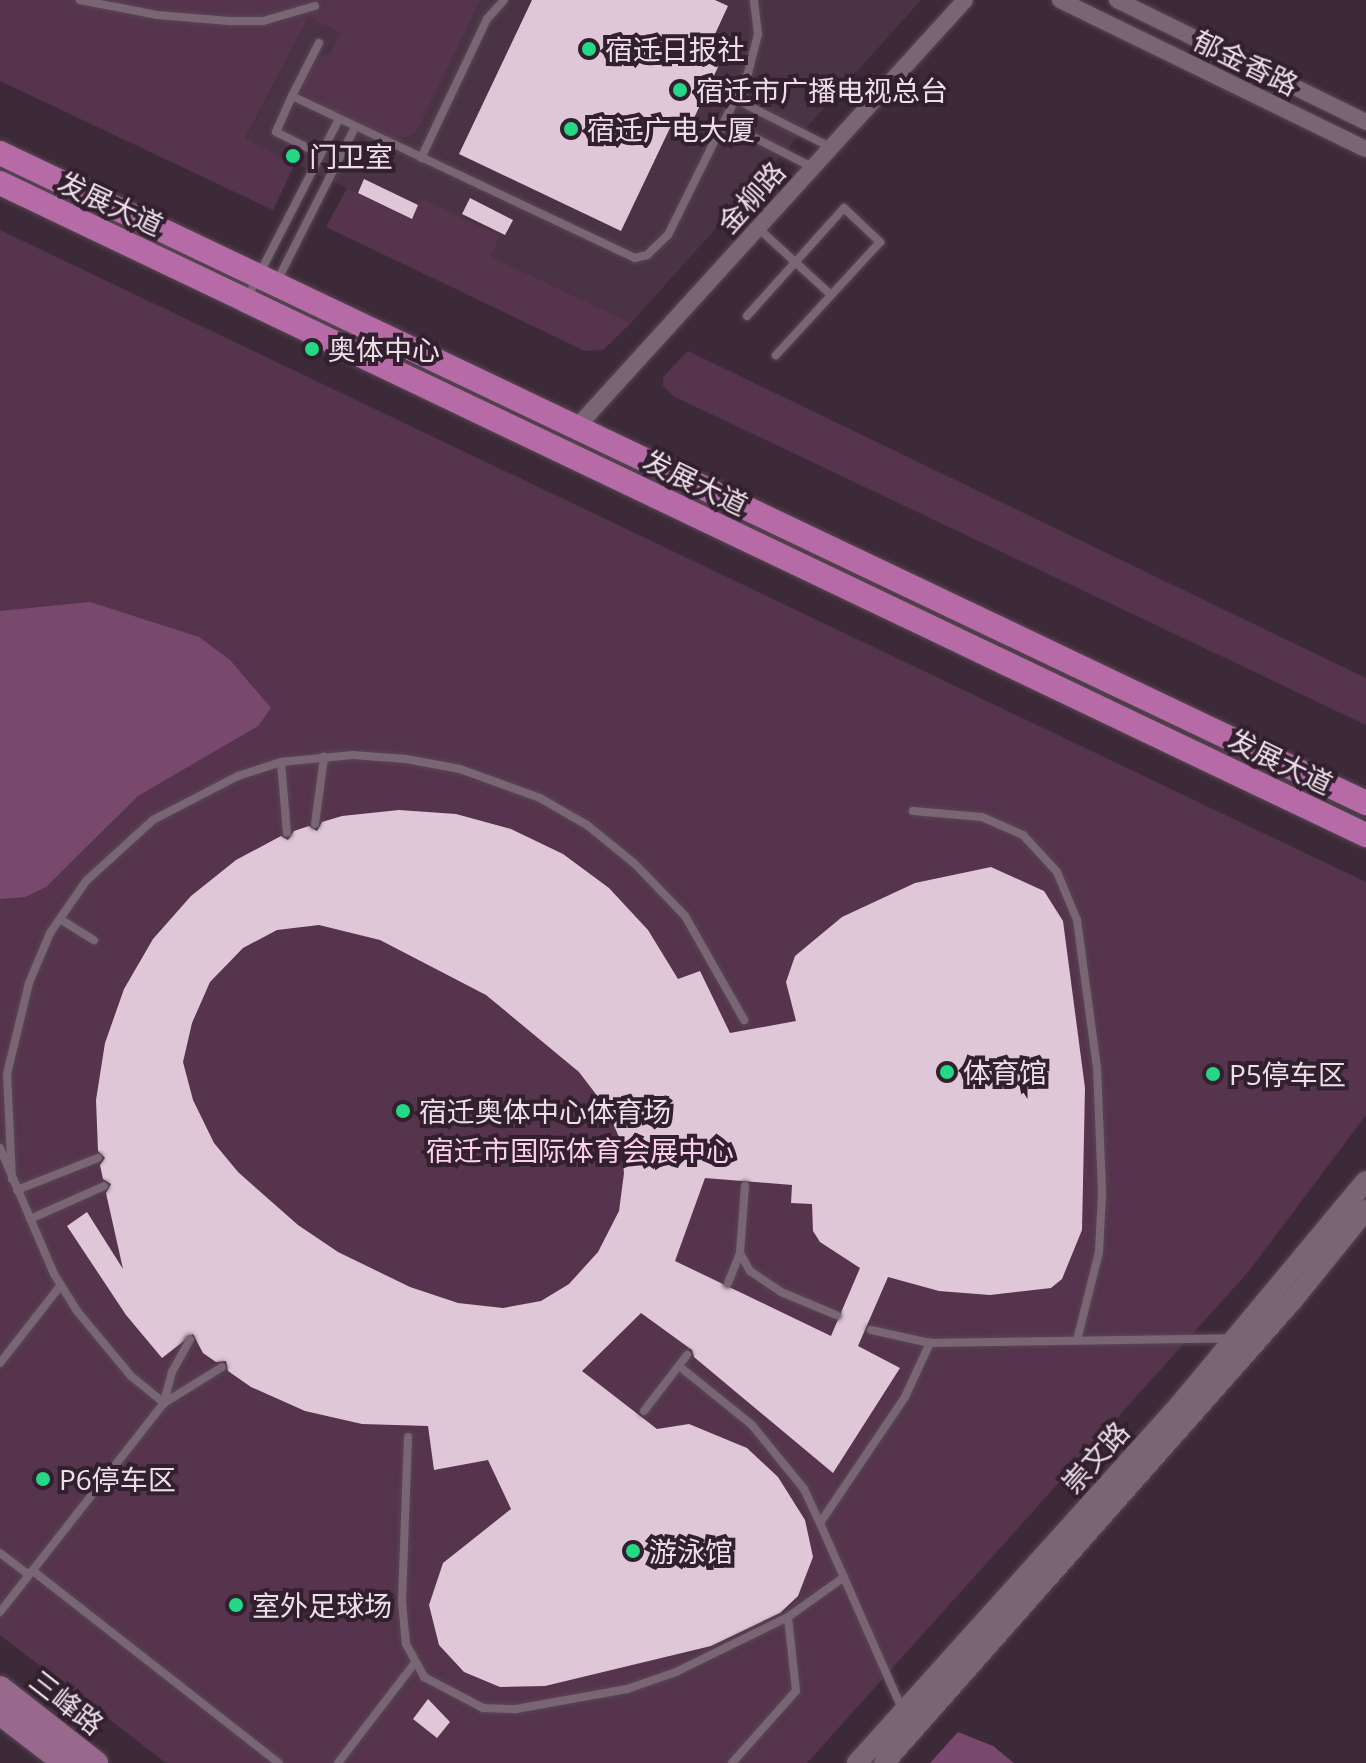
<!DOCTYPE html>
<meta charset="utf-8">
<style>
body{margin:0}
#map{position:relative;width:1366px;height:1763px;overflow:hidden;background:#3d2a38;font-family:"Open Sans","Noto Sans SC",sans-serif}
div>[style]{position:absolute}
.built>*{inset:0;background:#4a3344}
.green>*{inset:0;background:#56344d}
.water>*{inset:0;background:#79496d}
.building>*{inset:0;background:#dfc7d8}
.roads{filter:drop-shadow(0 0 2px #574753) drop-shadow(0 0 2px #574753)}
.service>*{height:8px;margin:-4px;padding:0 4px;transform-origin:4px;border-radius:4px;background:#7a6574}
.minor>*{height:16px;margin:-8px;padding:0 8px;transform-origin:8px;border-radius:8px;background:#7a6574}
.tertiary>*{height:20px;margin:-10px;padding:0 10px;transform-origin:10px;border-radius:10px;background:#7a6574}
.secondary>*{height:24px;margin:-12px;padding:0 12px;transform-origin:12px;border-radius:12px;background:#99688d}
.primary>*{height:24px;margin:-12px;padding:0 12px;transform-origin:12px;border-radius:12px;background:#b76ba6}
.dots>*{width:22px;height:22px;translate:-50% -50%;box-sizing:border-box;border:4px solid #32202e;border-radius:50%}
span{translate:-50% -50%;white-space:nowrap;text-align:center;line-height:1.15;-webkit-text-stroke:8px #32202e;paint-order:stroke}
.poi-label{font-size:28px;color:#ecdfe8}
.left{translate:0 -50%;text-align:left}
.street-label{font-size:28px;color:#ecdfe8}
.park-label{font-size:28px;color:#fdcff0}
</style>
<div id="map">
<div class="built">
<i style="clip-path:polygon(318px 0,921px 0,631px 323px,245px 140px)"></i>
</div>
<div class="green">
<i style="clip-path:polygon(0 0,480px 0,416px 132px,398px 141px,303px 96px,301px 87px,317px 56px,329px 55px,341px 33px,309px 17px,245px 139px,295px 164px,273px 210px,0 81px)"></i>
<i style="clip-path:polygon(347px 188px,411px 219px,421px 198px,500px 236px,490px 256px,631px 323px,603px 350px,585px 351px,326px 227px)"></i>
<i style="clip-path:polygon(0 230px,1366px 882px,1366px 1115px,1249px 1271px,807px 1763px,166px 1763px,0 1635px)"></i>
<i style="clip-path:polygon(688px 351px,1366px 678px,1366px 725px,673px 396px,663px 386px,663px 377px)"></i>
</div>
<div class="water">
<i style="clip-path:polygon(90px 602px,199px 637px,230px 660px,271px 708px,258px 726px,138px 796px,46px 887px,25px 897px,0 899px,0 611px)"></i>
<i style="clip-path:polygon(958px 1732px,993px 1746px,1014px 1763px,930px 1763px)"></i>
</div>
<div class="building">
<i style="clip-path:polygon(532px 0,715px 0,728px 6px,703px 60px,718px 67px,686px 135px,670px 128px,621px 231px,459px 154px)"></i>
<i style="clip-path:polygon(364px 179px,418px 205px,412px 219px,358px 193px)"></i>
<i style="clip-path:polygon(470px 198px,513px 220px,505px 235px,462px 214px)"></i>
<i style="clip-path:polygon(evenodd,399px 810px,456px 814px,511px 829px,563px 854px,609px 888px,648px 930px,678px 979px,700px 971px,730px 1033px,796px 1021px,786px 982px,795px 956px,842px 917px,915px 883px,991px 867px,1044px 891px,1063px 921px,1085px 1088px,1082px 1230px,1062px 1279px,1051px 1288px,990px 1295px,939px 1291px,888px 1277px,858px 1346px,900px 1368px,833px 1473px,694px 1357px,692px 1350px,641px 1313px,582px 1371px,657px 1429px,689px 1424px,747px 1448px,778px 1477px,805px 1520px,813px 1557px,798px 1596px,780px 1613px,711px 1646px,545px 1686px,500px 1687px,464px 1672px,439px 1645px,429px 1605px,443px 1563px,511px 1509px,488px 1460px,434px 1470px,428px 1426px,362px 1424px,305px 1411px,251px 1387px,228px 1371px,226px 1361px,216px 1362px,203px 1353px,193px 1334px,162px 1358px,126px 1315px,67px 1226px,87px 1212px,123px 1269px,106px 1193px,111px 1184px,103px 1179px,100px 1165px,105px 1158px,98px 1151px,96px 1100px,105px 1043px,124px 989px,153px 939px,191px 896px,236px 860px,281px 836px,288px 840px,294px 831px,309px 826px,317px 831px,322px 822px,342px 816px,399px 810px,319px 925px,380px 940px,486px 995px,579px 1072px,605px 1106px,620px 1139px,624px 1173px,619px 1211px,598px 1252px,569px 1284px,541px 1301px,503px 1308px,458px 1303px,410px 1287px,338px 1252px,298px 1225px,238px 1172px,214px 1143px,193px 1100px,183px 1062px,192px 1023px,210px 982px,243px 948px,277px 930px,319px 925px,399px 810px,705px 1178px,792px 1185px,791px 1203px,812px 1204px,813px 1231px,820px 1242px,860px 1268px,831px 1336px,675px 1261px,705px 1178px)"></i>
<i style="clip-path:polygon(428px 1699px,450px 1722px,437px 1738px,413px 1719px)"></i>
</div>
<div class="roads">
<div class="service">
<i style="left:80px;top:0;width:78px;rotate:11deg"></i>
<i style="left:157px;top:15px;width:72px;rotate:4.8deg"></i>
<i style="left:229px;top:21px;width:34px"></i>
<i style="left:263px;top:21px;width:54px;rotate:-16.1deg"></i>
<i style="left:319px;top:43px;width:59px;rotate:117deg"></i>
<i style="left:292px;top:96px;width:379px;rotate:25.3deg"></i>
<i style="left:635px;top:258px;width:12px;rotate:-14deg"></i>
<i style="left:647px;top:255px;width:29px;rotate:-44deg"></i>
<i style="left:668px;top:235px;width:181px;rotate:-63.7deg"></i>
<i style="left:748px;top:73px;width:40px;rotate:-75.6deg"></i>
<i style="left:758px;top:34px;width:34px;rotate:-97deg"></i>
<i style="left:292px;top:96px;width:39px;rotate:114deg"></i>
<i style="left:276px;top:132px;width:49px;rotate:26.6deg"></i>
<i style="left:735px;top:99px;width:106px;rotate:26.8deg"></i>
<i style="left:724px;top:122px;width:99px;rotate:27.1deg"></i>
<i style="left:421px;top:158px;width:154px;rotate:-64.6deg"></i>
<i style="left:487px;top:19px;width:25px;rotate:-48deg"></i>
<i style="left:758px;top:228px;width:99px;rotate:42.5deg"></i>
<i style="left:276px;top:283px;width:175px;rotate:-63.1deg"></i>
<i style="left:246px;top:300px;width:203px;rotate:-62.8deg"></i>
<i style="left:747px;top:316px;width:145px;rotate:-48.1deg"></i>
<i style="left:844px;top:208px;width:50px;rotate:43.4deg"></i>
<i style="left:880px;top:242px;width:154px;rotate:132.6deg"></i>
<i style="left:281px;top:762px;width:71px;rotate:85.2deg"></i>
<i style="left:913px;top:811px;width:69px;rotate:5deg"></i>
<i style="left:982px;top:817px;width:45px;rotate:23.7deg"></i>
<i style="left:1023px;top:835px;width:50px;rotate:47.4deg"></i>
<i style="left:1057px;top:872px;width:52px;rotate:67.4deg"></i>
<i style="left:1077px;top:920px;width:148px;rotate:82.3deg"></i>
<i style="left:1097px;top:1067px;width:127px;rotate:87.7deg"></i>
<i style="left:1102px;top:1194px;width:58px;rotate:93deg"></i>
<i style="left:1099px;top:1252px;width:91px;rotate:104deg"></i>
<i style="left:315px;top:824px;width:68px;rotate:-82.3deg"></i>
<i style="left:60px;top:919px;width:40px;rotate:32deg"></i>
<i style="left:0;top:1148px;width:137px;rotate:66.8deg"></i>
<i style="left:54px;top:1274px;width:44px;rotate:58.1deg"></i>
<i style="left:77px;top:1311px;width:85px;rotate:50.3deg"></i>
<i style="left:131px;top:1376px;width:43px;rotate:39.3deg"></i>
<i style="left:12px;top:1179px;width:105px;rotate:-92.7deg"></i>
<i style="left:7px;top:1074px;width:94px;rotate:-76.4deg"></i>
<i style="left:29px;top:983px;width:54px;rotate:-67.2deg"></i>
<i style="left:50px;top:933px;width:63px;rotate:-55.3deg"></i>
<i style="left:86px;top:881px;width:91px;rotate:-42.3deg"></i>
<i style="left:153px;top:820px;width:96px;rotate:-27.4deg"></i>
<i style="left:238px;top:776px;width:45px;rotate:-18deg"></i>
<i style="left:281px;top:762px;width:72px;rotate:-5.6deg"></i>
<i style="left:353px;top:755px;width:53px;rotate:4.3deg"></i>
<i style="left:406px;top:759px;width:55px;rotate:10.5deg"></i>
<i style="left:460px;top:769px;width:85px;rotate:19.9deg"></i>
<i style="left:540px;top:798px;width:54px;rotate:29.9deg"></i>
<i style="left:587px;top:825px;width:62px;rotate:39.1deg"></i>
<i style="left:635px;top:864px;width:72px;rotate:46.1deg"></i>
<i style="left:685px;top:916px;width:120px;rotate:60.4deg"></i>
<i style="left:745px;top:1186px;width:67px;rotate:94.3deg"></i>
<i style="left:740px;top:1253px;width:21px;rotate:61deg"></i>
<i style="left:750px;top:1271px;width:37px;rotate:34deg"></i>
<i style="left:781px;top:1292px;width:60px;rotate:22.7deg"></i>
<i style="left:17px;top:1190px;width:87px;rotate:-21.6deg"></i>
<i style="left:30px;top:1219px;width:81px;rotate:-24deg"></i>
<i style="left:728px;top:1283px;width:32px;rotate:-68deg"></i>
<i style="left:871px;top:1330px;width:60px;rotate:12.4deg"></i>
<i style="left:0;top:1363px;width:99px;rotate:-52deg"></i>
<i style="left:679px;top:1366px;width:94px;rotate:38.9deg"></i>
<i style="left:752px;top:1425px;width:82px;rotate:50.9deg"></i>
<i style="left:804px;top:1489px;width:38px;rotate:65deg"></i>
<i style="left:164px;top:1402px;width:31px;rotate:-75deg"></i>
<i style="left:172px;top:1372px;width:37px;rotate:-61deg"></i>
<i style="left:644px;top:1411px;width:71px;rotate:-52.5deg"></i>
<i style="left:408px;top:1437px;width:165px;rotate:92.1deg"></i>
<i style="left:402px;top:1602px;width:42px;rotate:84.6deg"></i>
<i style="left:406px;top:1644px;width:38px;rotate:61deg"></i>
<i style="left:424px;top:1677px;width:67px;rotate:27.7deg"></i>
<i style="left:483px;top:1708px;width:33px;rotate:2deg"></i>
<i style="left:516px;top:1709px;width:113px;rotate:-10.2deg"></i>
<i style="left:627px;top:1689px;width:52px;rotate:-19.1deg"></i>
<i style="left:676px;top:1672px;width:125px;rotate:-26.2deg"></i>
<i style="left:788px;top:1617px;width:69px;rotate:-35.5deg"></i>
<i style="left:0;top:1553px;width:36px;rotate:37deg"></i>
<i style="left:33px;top:1571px;width:312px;rotate:38deg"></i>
<i style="left:0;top:1612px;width:266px;rotate:-51.9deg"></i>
<i style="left:164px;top:1403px;width:68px;rotate:-31.8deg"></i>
<i style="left:902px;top:1709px;width:203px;rotate:-113.8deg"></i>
<i style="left:820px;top:1523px;width:152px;rotate:-56deg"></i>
<i style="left:905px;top:1397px;width:60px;rotate:-65.2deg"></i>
<i style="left:930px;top:1343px;width:303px;rotate:-0.9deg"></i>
<i style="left:338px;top:1763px;width:125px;rotate:-52.5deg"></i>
<i style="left:732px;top:1763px;width:96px;rotate:-48.4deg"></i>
<i style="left:796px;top:1691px;width:74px;rotate:-96.2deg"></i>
</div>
<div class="minor">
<i style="left:1060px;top:0;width:340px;rotate:26deg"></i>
<i style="left:1117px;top:0;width:277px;rotate:26.1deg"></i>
<i style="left:576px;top:428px;width:578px;rotate:-47.73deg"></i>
</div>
<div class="tertiary">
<i style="left:857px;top:1763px;width:483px;rotate:-48deg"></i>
<i style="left:1180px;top:1404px;width:290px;rotate:-50.2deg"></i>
<i style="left:884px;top:1763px;width:618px;rotate:-48.54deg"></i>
<i style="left:1293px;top:1300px;width:116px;rotate:-51deg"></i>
</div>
<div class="secondary">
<i style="left:0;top:1688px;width:122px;rotate:38deg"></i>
<i style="left:0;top:1713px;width:82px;rotate:37.6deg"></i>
</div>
<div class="primary">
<i style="left:0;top:153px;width:1513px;rotate:25.45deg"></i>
<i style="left:0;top:183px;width:1514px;rotate:25.52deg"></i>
</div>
</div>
<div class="dots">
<i style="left:589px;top:49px;background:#25d886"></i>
<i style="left:680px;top:90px;background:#25d886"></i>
<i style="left:571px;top:129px;background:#25d886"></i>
<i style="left:293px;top:156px;background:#25d886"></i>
<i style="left:312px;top:349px;background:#25d886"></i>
<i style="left:947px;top:1072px;background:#25d886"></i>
<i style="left:1213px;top:1074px;background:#25d886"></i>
<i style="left:403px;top:1111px;background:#25d886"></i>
<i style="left:43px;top:1479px;background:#25d886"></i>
<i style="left:633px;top:1551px;background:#25d886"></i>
<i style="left:236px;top:1605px;background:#25d886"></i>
</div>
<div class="poi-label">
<span class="left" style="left:605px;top:49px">宿迁日报社</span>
<span class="left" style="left:696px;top:90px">宿迁市广播电视总台</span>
<span class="left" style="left:587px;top:129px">宿迁广电大厦</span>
<span class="left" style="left:309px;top:156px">门卫室</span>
<span class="left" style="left:328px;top:349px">奥体中心</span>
<span class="left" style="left:963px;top:1072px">体育馆</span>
<span class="left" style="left:1229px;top:1074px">P5停车区</span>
<span class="left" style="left:419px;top:1111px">宿迁奥体中心体育场</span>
<span class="left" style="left:59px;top:1479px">P6停车区</span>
<span class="left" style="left:649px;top:1551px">游泳馆</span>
<span class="left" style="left:252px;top:1605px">室外足球场</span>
</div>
<div class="street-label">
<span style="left:1246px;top:62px;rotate:26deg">郁金香路</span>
<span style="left:751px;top:197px;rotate:-48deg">金柳路</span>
<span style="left:111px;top:203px;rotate:25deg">发展大道</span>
<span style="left:696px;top:482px;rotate:26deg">发展大道</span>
<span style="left:1281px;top:761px;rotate:26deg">发展大道</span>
<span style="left:1095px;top:1457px;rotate:-48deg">崇文路</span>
<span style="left:67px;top:1702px;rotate:38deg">三峰路</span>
</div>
<div class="park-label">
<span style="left:580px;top:1150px">宿迁市国际体育会展中心</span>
</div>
</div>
